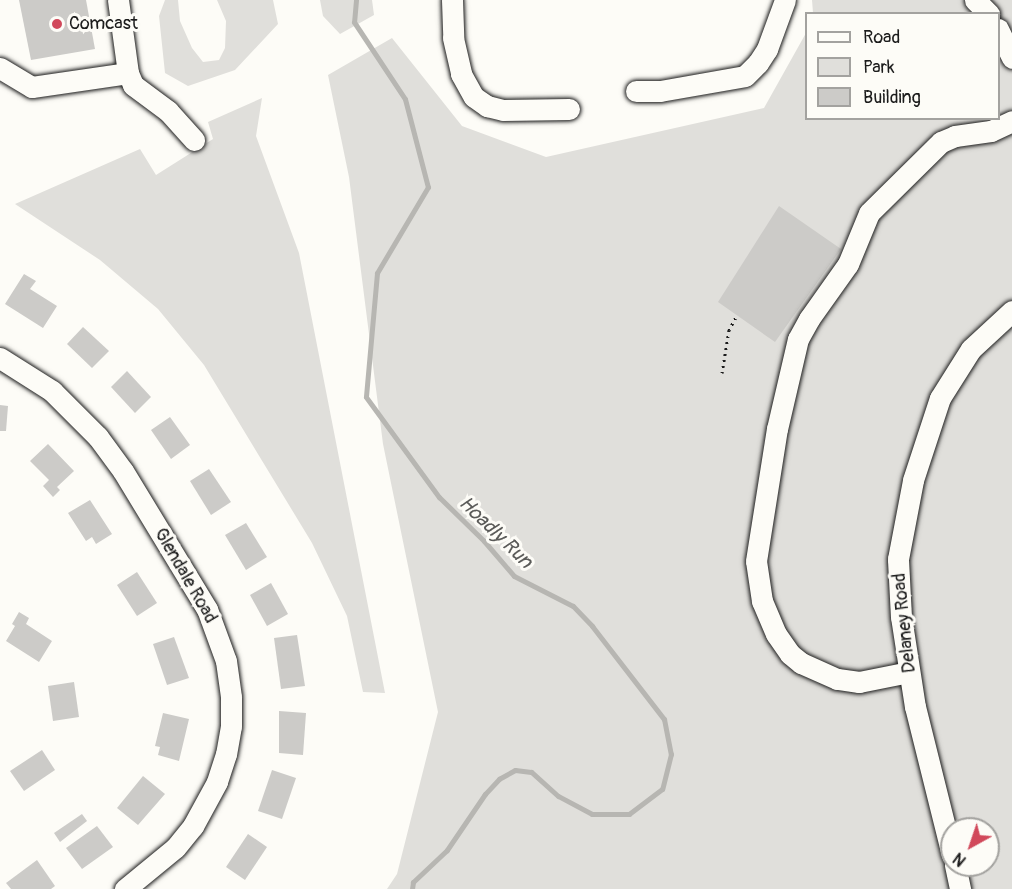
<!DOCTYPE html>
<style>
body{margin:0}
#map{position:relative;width:1012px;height:889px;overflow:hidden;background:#fdfcf7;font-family:Pangolin,sans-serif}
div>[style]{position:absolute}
.green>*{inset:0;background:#e0dfdb}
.stream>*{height:5px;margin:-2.5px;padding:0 2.5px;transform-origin:2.5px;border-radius:2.5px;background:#b7b6b2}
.building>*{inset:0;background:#cccbc8}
.path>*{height:3px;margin-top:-1.5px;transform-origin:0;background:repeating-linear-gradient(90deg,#1c1c1c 0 1.5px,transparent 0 6px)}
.roads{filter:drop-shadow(0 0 2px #1c1c1c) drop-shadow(0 0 2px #1c1c1c)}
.minor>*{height:21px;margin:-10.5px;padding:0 10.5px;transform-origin:10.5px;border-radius:10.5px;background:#fdfcf7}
.dots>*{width:16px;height:16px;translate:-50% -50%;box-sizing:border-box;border:3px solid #fdfcf7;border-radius:50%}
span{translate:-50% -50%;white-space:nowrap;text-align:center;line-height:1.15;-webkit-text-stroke:6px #fdfcf7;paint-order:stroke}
.poi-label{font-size:18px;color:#1c1c1c}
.left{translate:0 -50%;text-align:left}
.street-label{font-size:18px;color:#1c1c1c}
.water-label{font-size:20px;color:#5a5a58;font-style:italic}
.legend{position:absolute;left:805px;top:12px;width:195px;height:108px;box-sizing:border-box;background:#fdfcf7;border:2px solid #a3a29f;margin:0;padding:8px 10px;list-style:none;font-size:18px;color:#1c1c1c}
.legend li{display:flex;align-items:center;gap:12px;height:30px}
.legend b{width:30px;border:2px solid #a3a29f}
.north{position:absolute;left:940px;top:817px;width:60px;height:60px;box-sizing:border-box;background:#fdfcf7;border:2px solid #a3a29f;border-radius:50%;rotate:220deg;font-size:16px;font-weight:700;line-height:24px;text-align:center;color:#1c1c1c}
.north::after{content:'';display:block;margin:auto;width:21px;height:27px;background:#d1495b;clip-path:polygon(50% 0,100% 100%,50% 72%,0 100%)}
</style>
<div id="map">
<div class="green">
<i style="clip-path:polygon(165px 0,178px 0,180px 21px,192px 48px,203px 62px,219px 60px,225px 48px,226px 21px,217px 0,273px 0,278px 24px,235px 70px,188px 86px,165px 73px,159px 16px)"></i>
<i style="clip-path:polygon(320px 0,372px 0,374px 15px,340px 34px,323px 16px)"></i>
<i style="clip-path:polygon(evenodd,812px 0,1012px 0,1012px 889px,387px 889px,397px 874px,438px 712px,383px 444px,349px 177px,328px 75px,392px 38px,462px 126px,546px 157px,764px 108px,806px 33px,806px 118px,998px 118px,998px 14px,813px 13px,812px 0,952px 829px,988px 829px,988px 865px,952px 865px,952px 829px)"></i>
<i style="clip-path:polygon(262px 98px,256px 136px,299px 253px,385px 693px,363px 692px,347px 616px,312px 543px,204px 365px,158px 309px,100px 260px,15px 204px,140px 149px,156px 175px,213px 139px,208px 122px)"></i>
</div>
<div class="stream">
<i style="left:356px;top:0;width:22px;rotate:95deg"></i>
<i style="left:354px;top:22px;width:92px;rotate:56.5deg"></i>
<i style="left:405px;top:99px;width:91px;rotate:75.4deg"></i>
<i style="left:428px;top:187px;width:100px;rotate:120.7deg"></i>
<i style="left:377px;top:273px;width:124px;rotate:95.1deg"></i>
<i style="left:366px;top:397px;width:124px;rotate:53.9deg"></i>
<i style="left:439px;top:497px;width:63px;rotate:44.4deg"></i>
<i style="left:484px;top:541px;width:46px;rotate:49.4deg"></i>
<i style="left:514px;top:576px;width:66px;rotate:27deg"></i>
<i style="left:573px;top:606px;width:28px;rotate:46deg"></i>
<i style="left:592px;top:626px;width:118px;rotate:52.3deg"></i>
<i style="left:664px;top:719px;width:36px;rotate:79deg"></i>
<i style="left:671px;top:754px;width:36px;rotate:104deg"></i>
<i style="left:662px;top:789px;width:41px;rotate:142.9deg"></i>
<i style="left:629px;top:814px;width:37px;rotate:180deg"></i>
<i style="left:592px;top:814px;width:38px;rotate:-152deg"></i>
<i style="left:558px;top:796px;width:36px;rotate:-138deg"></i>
<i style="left:531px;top:772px;width:16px;rotate:-173deg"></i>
<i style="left:515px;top:770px;width:18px;rotate:151deg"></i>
<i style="left:499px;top:779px;width:21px;rotate:133deg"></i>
<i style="left:485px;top:794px;width:68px;rotate:124.2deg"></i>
<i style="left:447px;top:850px;width:47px;rotate:136.7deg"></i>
<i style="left:413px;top:882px;width:7px;rotate:98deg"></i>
</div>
<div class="building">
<i style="clip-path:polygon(19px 0,86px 0,95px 49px,31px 60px)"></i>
<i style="clip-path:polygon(779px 206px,841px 249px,775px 342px,718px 302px)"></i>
<i style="clip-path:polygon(24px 274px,36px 281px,30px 289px,57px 306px,43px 328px,5px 304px)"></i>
<i style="clip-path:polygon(83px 327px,109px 351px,92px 368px,67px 344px)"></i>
<i style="clip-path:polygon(127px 371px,151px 397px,135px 413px,111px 387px)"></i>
<i style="clip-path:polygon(0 405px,8px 406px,6px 431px,0 431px)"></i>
<i style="clip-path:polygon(170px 417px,190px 445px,171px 459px,151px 430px)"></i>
<i style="clip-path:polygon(48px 444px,74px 471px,57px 487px,60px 490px,53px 497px,43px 486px,49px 480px,30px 461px)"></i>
<i style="clip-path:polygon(209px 469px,231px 502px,211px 515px,190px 481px)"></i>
<i style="clip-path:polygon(90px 500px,112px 534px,96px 544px,92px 537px,86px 541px,68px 513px)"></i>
<i style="clip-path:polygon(246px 523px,267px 557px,246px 570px,225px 535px)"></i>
<i style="clip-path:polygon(137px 572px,157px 603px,137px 616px,117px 585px)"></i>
<i style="clip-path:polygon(271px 583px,288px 614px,267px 626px,250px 595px)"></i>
<i style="clip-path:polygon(19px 612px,29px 618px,26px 624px,52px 641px,39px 662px,6px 641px,15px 626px,12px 624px)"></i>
<i style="clip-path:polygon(297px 635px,305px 686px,281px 689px,274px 638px)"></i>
<i style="clip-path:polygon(174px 637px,189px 678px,167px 685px,153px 644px)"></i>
<i style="clip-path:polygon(74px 682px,79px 717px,53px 721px,48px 686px)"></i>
<i style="clip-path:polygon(279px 711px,306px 713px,303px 755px,279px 753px)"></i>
<i style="clip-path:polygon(163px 713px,189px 719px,179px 761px,158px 755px,160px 747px,155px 746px)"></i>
<i style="clip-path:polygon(42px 750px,55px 770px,24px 791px,10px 771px)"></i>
<i style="clip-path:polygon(272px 770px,296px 778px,282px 819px,258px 811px)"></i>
<i style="clip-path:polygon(143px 776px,165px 794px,138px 825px,117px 808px)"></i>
<i style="clip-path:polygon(82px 814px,87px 821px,60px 842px,54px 833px)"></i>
<i style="clip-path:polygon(97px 826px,113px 847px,82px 869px,66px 848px)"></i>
<i style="clip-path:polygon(248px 834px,267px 847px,245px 880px,226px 867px)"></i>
<i style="clip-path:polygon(37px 860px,55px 886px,51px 889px,11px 889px,6px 883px)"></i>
</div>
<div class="path">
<i style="left:722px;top:373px;width:44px;rotate:-80.8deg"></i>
<i style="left:729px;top:330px;width:17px;rotate:-62deg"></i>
</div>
<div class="roads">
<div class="minor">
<i style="left:452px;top:0;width:38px;rotate:88deg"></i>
<i style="left:453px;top:38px;width:37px;rotate:77deg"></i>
<i style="left:461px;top:74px;width:26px;rotate:61deg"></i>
<i style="left:474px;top:97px;width:16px;rotate:35deg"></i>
<i style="left:487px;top:106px;width:16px;rotate:14deg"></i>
<i style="left:503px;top:110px;width:66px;rotate:-0.9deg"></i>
<i style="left:975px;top:0;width:20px;rotate:45deg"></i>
<i style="left:998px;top:29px;width:32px;rotate:64deg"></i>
<i style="left:0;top:68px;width:37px;rotate:31deg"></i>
<i style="left:32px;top:87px;width:97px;rotate:-8.3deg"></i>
<i style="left:128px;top:73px;width:74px;rotate:-97.8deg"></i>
<i style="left:128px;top:73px;width:13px;rotate:67deg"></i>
<i style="left:133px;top:85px;width:44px;rotate:36.6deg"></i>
<i style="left:168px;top:111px;width:39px;rotate:48deg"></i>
<i style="left:636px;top:91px;width:24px"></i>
<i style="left:660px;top:91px;width:86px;rotate:-10deg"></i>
<i style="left:745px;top:76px;width:18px;rotate:-45deg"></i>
<i style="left:758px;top:63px;width:17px;rotate:-57deg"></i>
<i style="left:767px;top:49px;width:52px;rotate:-69.8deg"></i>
<i style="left:0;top:358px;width:62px;rotate:32.4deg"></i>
<i style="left:52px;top:391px;width:65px;rotate:45deg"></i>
<i style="left:98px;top:437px;width:42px;rotate:53.7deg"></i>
<i style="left:123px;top:471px;width:162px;rotate:58.7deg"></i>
<i style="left:207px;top:609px;width:55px;rotate:69.9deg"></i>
<i style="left:226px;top:661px;width:36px;rotate:82deg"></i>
<i style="left:231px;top:697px;width:29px;rotate:90deg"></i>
<i style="left:231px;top:726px;width:28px;rotate:100deg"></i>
<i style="left:226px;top:754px;width:29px;rotate:108deg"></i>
<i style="left:217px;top:782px;width:50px;rotate:118.6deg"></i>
<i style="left:193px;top:826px;width:28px;rotate:129deg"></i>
<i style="left:175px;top:848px;width:65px;rotate:140.6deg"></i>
<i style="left:909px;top:672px;width:51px;rotate:168.7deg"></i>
<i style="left:859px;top:682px;width:22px;rotate:-172deg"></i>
<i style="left:837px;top:679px;width:39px;rotate:-156deg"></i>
<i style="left:801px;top:663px;width:14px;rotate:-141deg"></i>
<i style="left:790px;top:654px;width:24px;rotate:-125deg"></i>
<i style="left:776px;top:634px;width:36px;rotate:-113deg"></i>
<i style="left:762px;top:601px;width:40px;rotate:-98.5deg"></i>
<i style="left:756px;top:561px;width:134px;rotate:-81deg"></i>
<i style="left:777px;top:429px;width:92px;rotate:-76.9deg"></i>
<i style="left:798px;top:339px;width:23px;rotate:-61deg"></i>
<i style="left:809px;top:319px;width:67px;rotate:-54.7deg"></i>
<i style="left:848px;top:264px;width:55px;rotate:-67.6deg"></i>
<i style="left:869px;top:213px;width:101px;rotate:-44.6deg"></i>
<i style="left:941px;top:142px;width:15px;rotate:-23deg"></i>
<i style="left:955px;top:136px;width:36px;rotate:-8deg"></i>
<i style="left:991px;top:131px;width:23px;rotate:-25deg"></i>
<i style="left:952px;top:855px;width:153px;rotate:-104deg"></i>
<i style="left:915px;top:707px;width:91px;rotate:-98.8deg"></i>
<i style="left:901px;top:617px;width:58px;rotate:-93deg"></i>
<i style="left:898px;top:559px;width:80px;rotate:-79.2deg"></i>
<i style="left:913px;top:480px;width:86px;rotate:-71.8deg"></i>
<i style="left:940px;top:398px;width:58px;rotate:-57.7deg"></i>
<i style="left:971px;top:349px;width:56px;rotate:-42.8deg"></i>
<i style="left:955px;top:865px;width:25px;rotate:78deg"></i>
</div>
</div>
<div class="dots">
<i style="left:57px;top:24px;background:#d1495b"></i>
</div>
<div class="poi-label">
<span class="left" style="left:69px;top:24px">Comcast</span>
</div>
<div class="street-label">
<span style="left:185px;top:576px;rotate:60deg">Glendale Road</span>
<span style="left:905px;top:623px;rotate:-96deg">Delaney Road</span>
</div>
<div class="water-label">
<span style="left:496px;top:532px;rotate:44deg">Hoadly Run</span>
</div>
<ul class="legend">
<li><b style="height:8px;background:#fdfcf7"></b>Road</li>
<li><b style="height:16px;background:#e0dfdb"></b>Park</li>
<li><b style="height:16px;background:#cccbc8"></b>Building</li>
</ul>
<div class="north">N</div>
</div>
